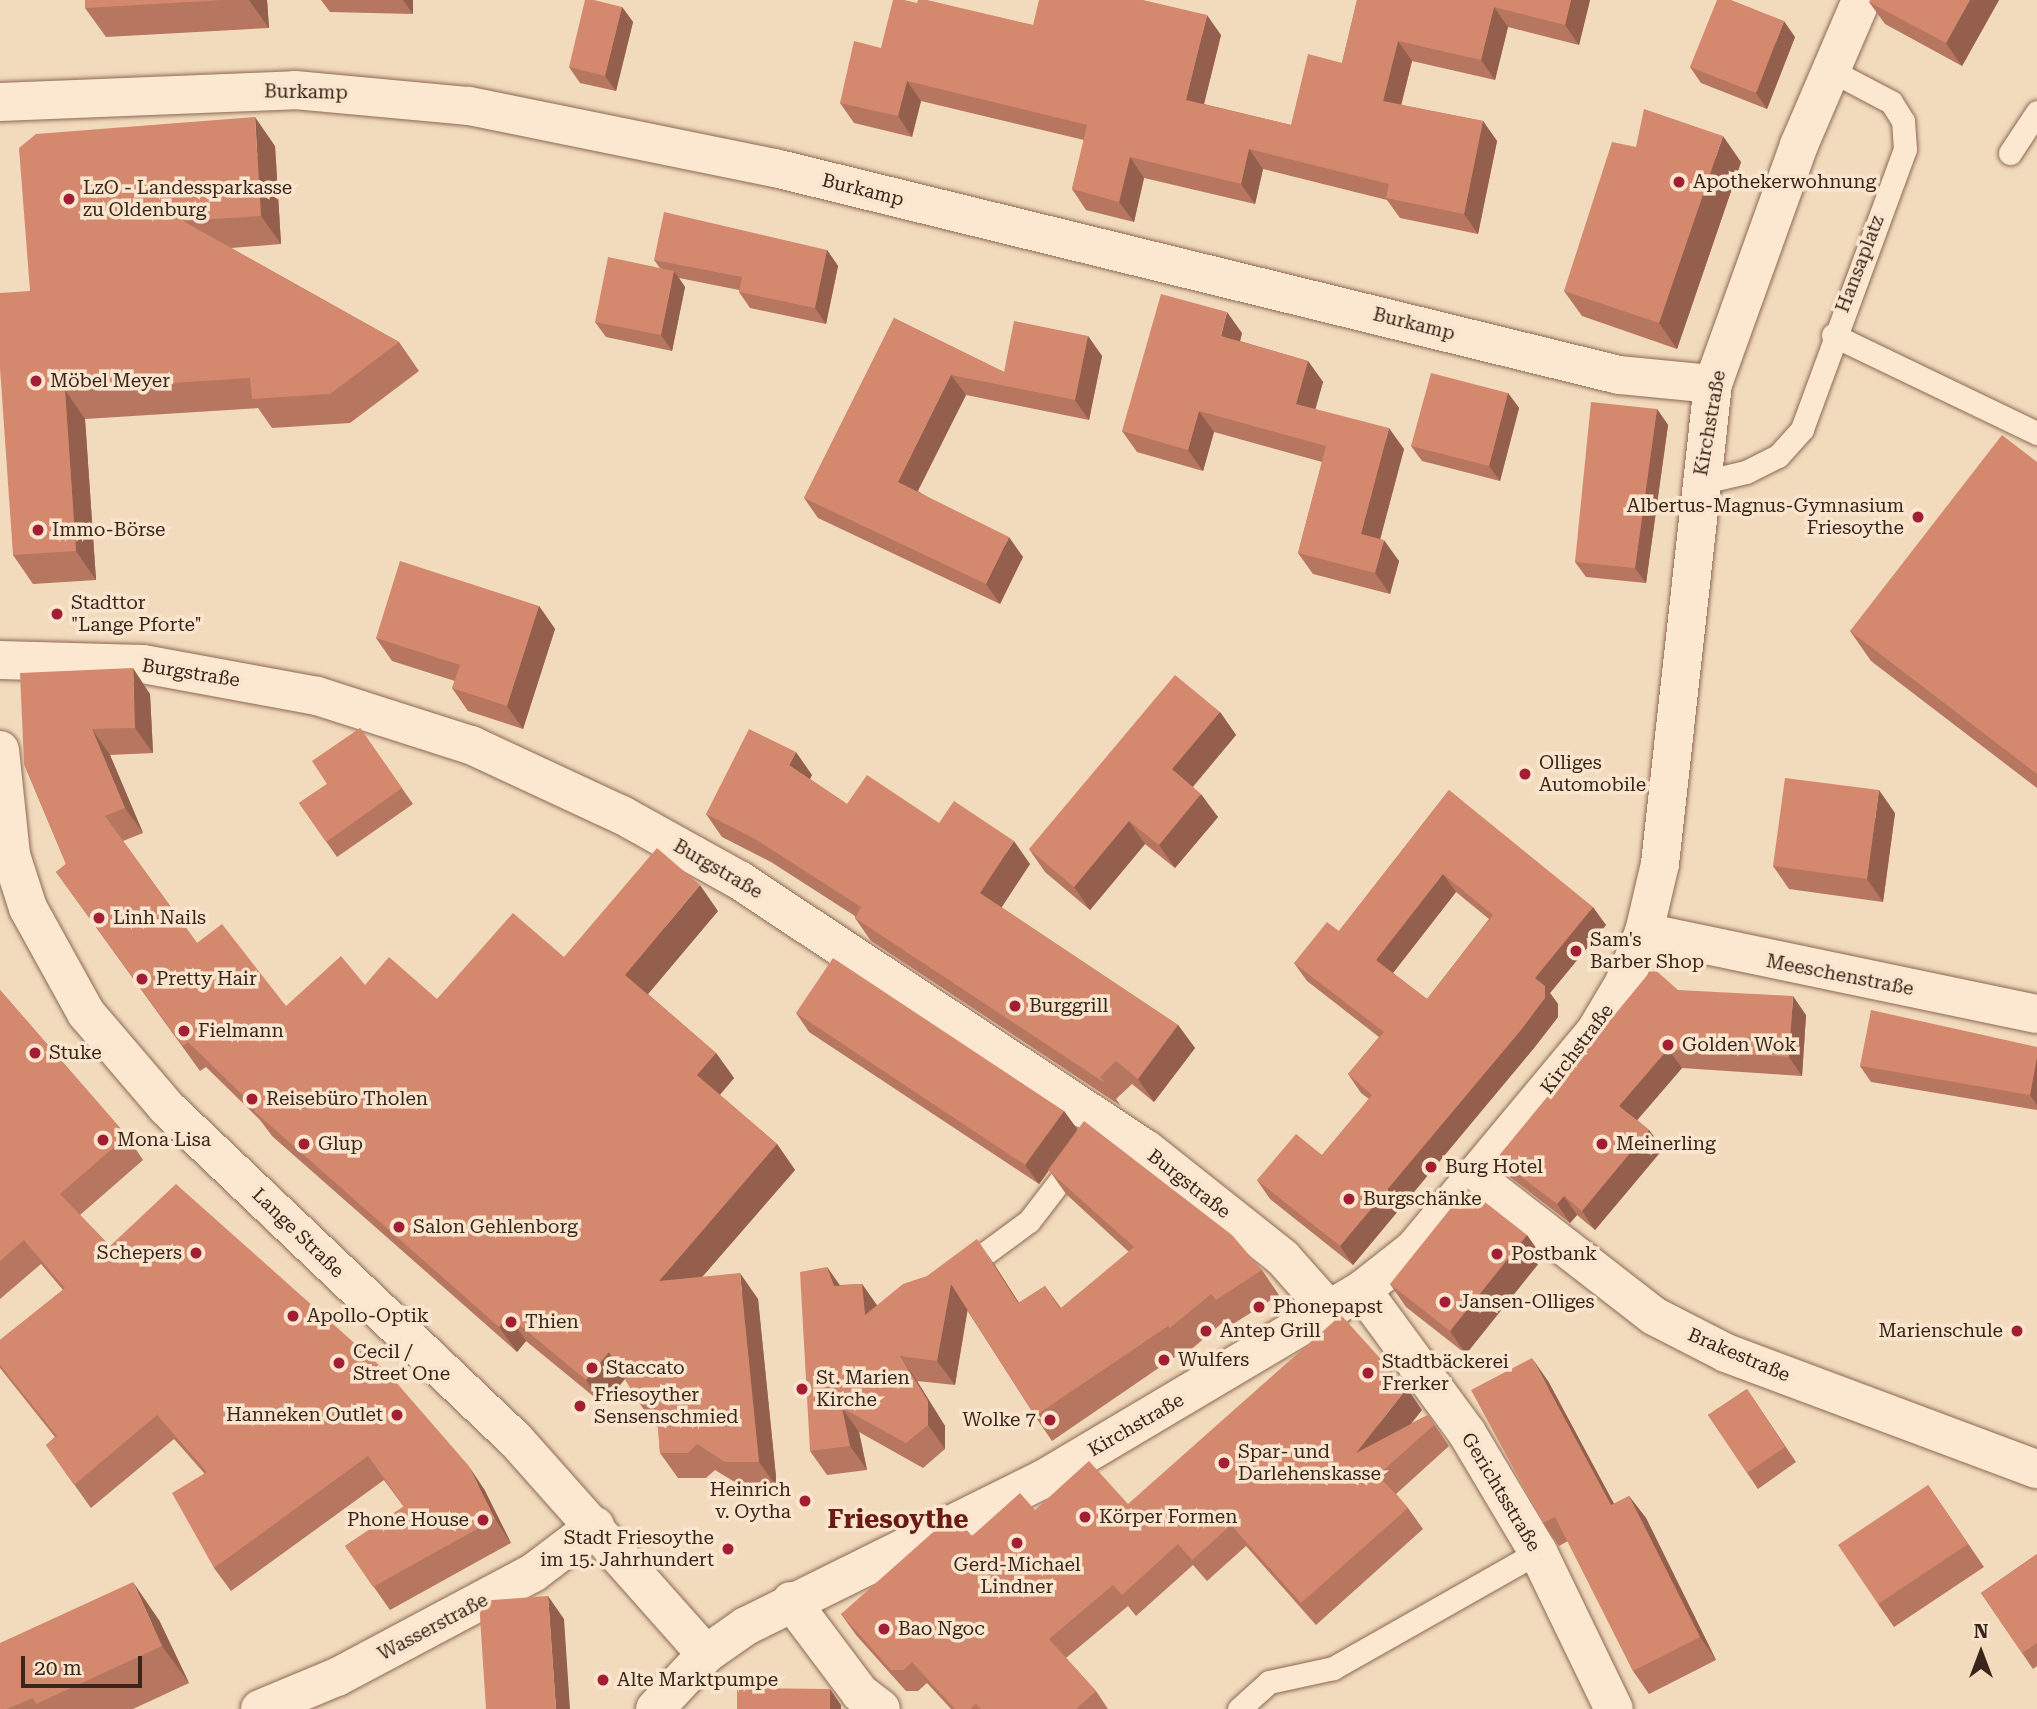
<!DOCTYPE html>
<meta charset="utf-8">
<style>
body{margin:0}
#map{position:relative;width:2037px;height:1709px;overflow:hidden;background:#f2dabc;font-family:"Roboto Serif",serif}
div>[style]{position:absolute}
.roads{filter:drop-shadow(0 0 2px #8c6954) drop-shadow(0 0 2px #8c6954)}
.service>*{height:23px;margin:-11.5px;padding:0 11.5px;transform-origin:11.5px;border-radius:11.5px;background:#fce8d0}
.minor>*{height:38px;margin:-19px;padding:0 19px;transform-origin:19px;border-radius:19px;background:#fce8d0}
.tertiary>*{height:38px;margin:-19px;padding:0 19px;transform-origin:19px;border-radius:19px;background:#fce8d0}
.wall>*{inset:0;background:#b6765f}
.shaded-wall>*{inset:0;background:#94604d}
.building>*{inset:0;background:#d4896e}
.dots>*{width:19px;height:19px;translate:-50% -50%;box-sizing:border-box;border:4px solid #f9e5cd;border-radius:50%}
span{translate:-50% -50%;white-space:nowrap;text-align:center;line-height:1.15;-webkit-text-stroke:7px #f9e5cd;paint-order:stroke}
.street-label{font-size:19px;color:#39251a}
.poi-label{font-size:19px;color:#39251a}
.left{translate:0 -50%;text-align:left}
.right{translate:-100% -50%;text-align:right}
.district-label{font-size:26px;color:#6a1a15;font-weight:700}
.north{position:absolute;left:1946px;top:1618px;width:70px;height:70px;-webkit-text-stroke:5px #f9e5cd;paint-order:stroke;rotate:0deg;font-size:19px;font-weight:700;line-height:28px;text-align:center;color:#39251a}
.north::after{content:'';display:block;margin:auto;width:24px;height:32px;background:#39251a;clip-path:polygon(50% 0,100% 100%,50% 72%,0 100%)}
.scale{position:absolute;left:21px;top:1656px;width:121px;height:32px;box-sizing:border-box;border:4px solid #39251a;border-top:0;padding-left:9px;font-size:21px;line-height:24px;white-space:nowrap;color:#39251a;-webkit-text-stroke:5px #f9e5cd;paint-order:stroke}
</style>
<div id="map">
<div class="roads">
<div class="service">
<i style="left:2010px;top:153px;width:49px;rotate:-56.6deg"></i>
<i style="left:1833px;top:335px;width:226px;rotate:25.7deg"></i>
<i style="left:1699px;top:483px;width:48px;rotate:-13.2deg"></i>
<i style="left:1746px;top:472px;width:36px;rotate:-27deg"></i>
<i style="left:1778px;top:456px;width:36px;rotate:-48deg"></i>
<i style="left:1802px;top:429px;width:298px;rotate:-69.8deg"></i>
<i style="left:1905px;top:149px;width:28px;rotate:-94deg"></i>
<i style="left:1903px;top:121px;width:22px;rotate:-122deg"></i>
<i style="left:1891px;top:102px;width:69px;rotate:-152.3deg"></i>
<i style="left:961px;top:1271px;width:84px;rotate:-36.3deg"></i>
<i style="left:1029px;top:1221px;width:77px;rotate:-52.4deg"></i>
<i style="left:1239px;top:1709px;width:40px;rotate:-42deg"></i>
<i style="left:1269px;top:1682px;width:66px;rotate:-12.3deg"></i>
<i style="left:1333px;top:1668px;width:236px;rotate:-29.5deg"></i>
</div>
<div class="minor">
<i style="left:0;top:102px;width:295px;rotate:-2.3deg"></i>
<i style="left:295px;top:90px;width:175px;rotate:5.3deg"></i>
<i style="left:469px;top:106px;width:312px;rotate:11.5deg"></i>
<i style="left:775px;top:168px;width:869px;rotate:13.78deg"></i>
<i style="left:1619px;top:375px;width:94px;rotate:5.5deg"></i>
<i style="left:0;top:660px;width:143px;rotate:1.6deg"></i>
<i style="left:143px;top:664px;width:177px;rotate:10.4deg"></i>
<i style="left:317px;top:696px;width:162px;rotate:17.7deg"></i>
<i style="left:471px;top:745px;width:166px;rotate:24.9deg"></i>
<i style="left:622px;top:815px;width:134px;rotate:29.1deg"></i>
<i style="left:739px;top:880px;width:488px;rotate:33.5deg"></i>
<i style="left:1146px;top:1149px;width:175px;rotate:38.5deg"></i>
<i style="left:1283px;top:1258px;width:72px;rotate:48.4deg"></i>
<i style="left:1644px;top:932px;width:401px;rotate:11.8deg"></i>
<i style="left:1476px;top:1178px;width:225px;rotate:37.8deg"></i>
<i style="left:1654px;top:1316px;width:81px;rotate:27.2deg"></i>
<i style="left:1726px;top:1353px;width:332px;rotate:20.5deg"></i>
<i style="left:1362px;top:1290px;width:177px;rotate:53.7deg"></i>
<i style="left:1467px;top:1433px;width:139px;rotate:59.2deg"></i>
<i style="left:1538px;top:1552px;width:174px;rotate:64.2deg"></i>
<i style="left:791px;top:1601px;width:115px;rotate:53.1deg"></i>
<i style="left:860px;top:1693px;width:26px;rotate:37deg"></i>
<i style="left:260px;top:1709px;width:83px;rotate:-22.6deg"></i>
<i style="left:337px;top:1677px;width:222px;rotate:-28deg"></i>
<i style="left:533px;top:1573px;width:78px;rotate:-37.2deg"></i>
</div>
<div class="tertiary">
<i style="left:0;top:750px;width:106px;rotate:84deg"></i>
<i style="left:11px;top:855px;width:56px;rotate:72.2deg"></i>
<i style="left:28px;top:908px;width:120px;rotate:61.1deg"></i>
<i style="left:86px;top:1013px;width:125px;rotate:49.5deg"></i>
<i style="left:167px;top:1108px;width:479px;rotate:43.6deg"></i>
<i style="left:514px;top:1438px;width:289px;rotate:48.4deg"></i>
<i style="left:655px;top:1709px;width:75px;rotate:-47.2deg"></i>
<i style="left:706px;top:1654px;width:49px;rotate:-35deg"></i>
<i style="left:746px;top:1626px;width:330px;rotate:-26.3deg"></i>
<i style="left:1042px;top:1480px;width:372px;rotate:-30.7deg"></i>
<i style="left:1362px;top:1290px;width:66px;rotate:-38.3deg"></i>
<i style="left:1414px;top:1249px;width:283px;rotate:-50.2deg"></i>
<i style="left:1595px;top:1032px;width:57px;rotate:-59.4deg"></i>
<i style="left:1624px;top:983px;width:55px;rotate:-68.6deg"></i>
<i style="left:1644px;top:932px;width:70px;rotate:-76.8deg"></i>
<i style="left:1660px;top:864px;width:483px;rotate:-83.7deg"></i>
<i style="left:1713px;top:384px;width:254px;rotate:-70.2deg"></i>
<i style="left:1799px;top:145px;width:158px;rotate:-66.8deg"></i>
</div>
</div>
<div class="wall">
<i style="clip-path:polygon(85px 0,267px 0,269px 28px,106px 37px,85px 8px)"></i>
<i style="clip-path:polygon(321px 0,413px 0,413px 14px,330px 12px)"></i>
<i style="clip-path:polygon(1357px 0,1590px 0,1579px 45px,1508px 27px,1495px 80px,1412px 61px,1401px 105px,1483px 121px,1497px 141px,1478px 234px,1400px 218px,1387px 200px,1263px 169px,1255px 204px,1144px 178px,1134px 222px,1086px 210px,1072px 189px,1084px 140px,921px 101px,912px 137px,854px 123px,840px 103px,881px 48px,917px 3px,1033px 25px,1221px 35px,1204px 104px,1291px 125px,1342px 63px)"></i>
<i style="clip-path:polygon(1999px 0,1962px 66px,1885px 24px,1869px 2px)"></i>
<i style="clip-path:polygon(622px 7px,633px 22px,616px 91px,580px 83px,569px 67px)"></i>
<i style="clip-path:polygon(1795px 37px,1767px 109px,1701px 83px,1690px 67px)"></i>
<i style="clip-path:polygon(275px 146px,281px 244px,231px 248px,399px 342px,419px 371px,350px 423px,272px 428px,258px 408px,85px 419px,96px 580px,33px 584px,13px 555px,30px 291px)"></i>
<i style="clip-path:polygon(1636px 147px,1741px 162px,1677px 349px,1582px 316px,1564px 291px)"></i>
<i style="clip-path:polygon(827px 250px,838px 266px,826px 324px,750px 308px,739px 292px,739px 290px,679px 278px,685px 287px,672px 351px,606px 337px,595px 322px,660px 268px,654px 260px)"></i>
<i style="clip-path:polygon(894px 318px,1004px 372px,1088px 336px,1102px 356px,1089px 420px,966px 395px,918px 491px,1023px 557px,1000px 604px,818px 518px,804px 498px)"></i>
<i style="clip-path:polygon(1242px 333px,1240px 341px,1308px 361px,1323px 382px,1315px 409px,1404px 449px,1380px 539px,1399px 561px,1390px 594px,1313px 574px,1298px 553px,1322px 462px,1214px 432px,1203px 471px,1137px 452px,1122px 431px)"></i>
<i style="clip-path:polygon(1508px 393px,1519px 408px,1500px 481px,1422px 461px,1411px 446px)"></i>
<i style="clip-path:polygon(1657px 409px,1668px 425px,1646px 583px,1586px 577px,1575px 562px)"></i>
<i style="clip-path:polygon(2037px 462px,2037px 788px,1871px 661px,1850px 631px)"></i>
<i style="clip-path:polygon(539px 606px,555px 629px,523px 729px,468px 711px,452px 688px,455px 681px,392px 661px,376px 638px)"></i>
<i style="clip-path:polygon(150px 694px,153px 753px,110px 755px,143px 833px,123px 841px,197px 943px,286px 1006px,365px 985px,437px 999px,564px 957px,718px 911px,648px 994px,716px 1053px,734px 1078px,720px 1095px,777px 1144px,795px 1170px,702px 1277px,758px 1299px,777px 1487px,743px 1487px,715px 1470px,706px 1478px,678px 1478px,660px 1453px,658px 1426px,656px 1427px,638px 1401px,625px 1379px,604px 1405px,526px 1341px,517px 1352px,272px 1136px,260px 1120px,206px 1067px,200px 1071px,56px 872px,66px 864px,24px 764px)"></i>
<i style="clip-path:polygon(1220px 712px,1236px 735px,1193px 787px,1218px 817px,1175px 868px,1145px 844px,1090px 910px,1045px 872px,1029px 849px)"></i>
<i style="clip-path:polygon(360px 728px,413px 804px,337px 857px,299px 803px,327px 784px)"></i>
<i style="clip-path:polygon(812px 775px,810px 779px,847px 804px,939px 823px,1030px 864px,1001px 907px,1178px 1025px,1195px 1048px,1154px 1102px,1132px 1084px,1116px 1099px,1121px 1106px,871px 941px,855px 918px,855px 916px,771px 862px,722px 837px,706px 814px)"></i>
<i style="clip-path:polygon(evenodd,1449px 790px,1606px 925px,1550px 993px,1558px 1004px,1558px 1017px,1534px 1048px,1353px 1265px,1270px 1199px,1257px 1180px,1322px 1155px,1369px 1099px,1361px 1093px,1348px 1074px,1379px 1037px,1307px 981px,1294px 963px,1339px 931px,1449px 790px,1456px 892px,1489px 919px,1427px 999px,1393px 973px,1456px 892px)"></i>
<i style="clip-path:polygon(1895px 813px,1883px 902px,1789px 889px,1773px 866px)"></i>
<i style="clip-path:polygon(0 990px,127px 1136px,143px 1160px,80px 1215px,110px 1246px,484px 1489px,511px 1543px,390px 1610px,345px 1546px,404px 1507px,384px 1480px,231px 1591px,214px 1568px,204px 1473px,174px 1439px,91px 1508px,46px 1445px,55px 1437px,0 1368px,0 1340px,63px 1290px,41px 1264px,0 1299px)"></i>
<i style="clip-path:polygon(1678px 990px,1806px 1015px,1802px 1076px,1682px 1068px,1637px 1120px,1649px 1130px,1663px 1149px,1595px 1230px,1577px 1215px,1570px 1223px,1510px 1177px,1497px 1158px)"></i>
<i style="clip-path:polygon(796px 1013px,1064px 1111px,1077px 1130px,1262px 1270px,1279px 1295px,1233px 1324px,1228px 1318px,1187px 1353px,1185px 1350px,1052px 1441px,1035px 1416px,967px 1310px,955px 1385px,917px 1381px,945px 1426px,945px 1449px,923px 1468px,859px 1432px,867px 1470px,827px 1475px,810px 1451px,827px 1267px,839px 1285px,862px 1284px,877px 1306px,994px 1264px,1019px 1303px,1045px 1286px,1061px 1308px,1129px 1252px,1066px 1194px,1049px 1170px,1039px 1184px,809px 1032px)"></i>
<i style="clip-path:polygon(2037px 1047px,2037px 1110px,1871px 1082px,1860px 1066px)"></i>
<i style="clip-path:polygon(1527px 1235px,1543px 1258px,1466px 1354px,1406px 1307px,1390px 1284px)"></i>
<i style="clip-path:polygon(1548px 1381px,1614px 1504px,1629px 1496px,1646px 1518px,1716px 1660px,1649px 1694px,1633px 1671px,1568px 1541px,1559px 1546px,1543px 1523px)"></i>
<i style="clip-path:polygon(1747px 1389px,1796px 1462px,1758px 1489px,1708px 1415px)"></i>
<i style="clip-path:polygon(1422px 1410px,1410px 1424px,1428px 1415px,1449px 1446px,1396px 1494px,1408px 1508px,1423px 1529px,1316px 1625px,1246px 1546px,1207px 1581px,1193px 1565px,1136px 1616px,1128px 1606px,1066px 1658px,1096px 1691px,1108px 1709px,951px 1709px,927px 1683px,918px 1691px,906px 1691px,856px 1635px,841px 1614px,972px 1536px,1035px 1510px,1128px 1504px)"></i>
<i style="clip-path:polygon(1928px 1485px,1984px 1567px,1894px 1627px,1878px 1604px)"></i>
<i style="clip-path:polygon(2037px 1554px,2037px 1666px,2033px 1669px,1981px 1593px)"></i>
<i style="clip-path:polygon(159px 1620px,189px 1683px,133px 1709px,0 1709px)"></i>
</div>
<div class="shaded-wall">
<i style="clip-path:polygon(249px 0,267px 0,269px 28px)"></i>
<i style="clip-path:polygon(403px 0,413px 0,413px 14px)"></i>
<i style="clip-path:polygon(1571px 0,1590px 0,1579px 45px,1565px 25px)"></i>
<i style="clip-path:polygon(1970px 0,1999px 0,1962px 66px,1946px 43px)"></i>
<i style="clip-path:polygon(622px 7px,633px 22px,616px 91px,605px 76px)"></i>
<i style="clip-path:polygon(1494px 7px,1508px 27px,1495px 80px,1481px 60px)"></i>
<i style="clip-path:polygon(1207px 15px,1221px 35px,1200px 120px,1186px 100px)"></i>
<i style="clip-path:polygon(1784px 21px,1795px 37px,1767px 109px,1756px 93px)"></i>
<i style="clip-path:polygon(1398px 41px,1412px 61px,1397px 122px,1383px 101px)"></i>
<i style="clip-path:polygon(907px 81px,921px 101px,912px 137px,898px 116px)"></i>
<i style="clip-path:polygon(255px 117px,275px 146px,281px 244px,261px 216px)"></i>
<i style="clip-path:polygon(1483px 121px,1497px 141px,1478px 234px,1464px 214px)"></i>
<i style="clip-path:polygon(1723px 136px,1741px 162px,1677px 349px,1659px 323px)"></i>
<i style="clip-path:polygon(1249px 149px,1263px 169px,1255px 204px,1241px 184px)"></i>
<i style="clip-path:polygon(1130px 157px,1144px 178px,1134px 222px,1119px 202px)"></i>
<i style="clip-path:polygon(827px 250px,838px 266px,826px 324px,815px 308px)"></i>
<i style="clip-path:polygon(674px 271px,685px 287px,672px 351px,661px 335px)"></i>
<i style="clip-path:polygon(1227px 312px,1242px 333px,1236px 357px,1221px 336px)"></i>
<i style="clip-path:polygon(1088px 336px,1102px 356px,1089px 420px,1075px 400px)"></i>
<i style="clip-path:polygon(1308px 361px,1323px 382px,1311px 425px,1296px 404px)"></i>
<i style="clip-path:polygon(951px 375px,966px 395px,912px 502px,898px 482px)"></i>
<i style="clip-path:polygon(65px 390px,85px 419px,96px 580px,76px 551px)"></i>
<i style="clip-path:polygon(1508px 393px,1519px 408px,1500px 481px,1489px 466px)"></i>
<i style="clip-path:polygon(1657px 409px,1668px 425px,1646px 583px,1635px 568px)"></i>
<i style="clip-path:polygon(1199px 411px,1214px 432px,1203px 471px,1188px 450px)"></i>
<i style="clip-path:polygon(1389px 428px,1404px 449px,1376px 555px,1361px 534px)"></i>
<i style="clip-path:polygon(1009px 537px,1023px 557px,1000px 604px,986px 584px)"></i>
<i style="clip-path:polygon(1384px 540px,1399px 561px,1390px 594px,1375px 573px)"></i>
<i style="clip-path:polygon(539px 606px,555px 629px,523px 729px,507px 706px)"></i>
<i style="clip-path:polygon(133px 668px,150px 694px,153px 753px,135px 728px)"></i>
<i style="clip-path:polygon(1220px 712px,1236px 735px,1188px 792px,1172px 769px)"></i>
<i style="clip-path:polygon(92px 729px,110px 755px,143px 833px,125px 808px)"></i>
<i style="clip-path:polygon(796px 752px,812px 775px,805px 788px,789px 765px)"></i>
<i style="clip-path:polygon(1879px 790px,1895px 813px,1883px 902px,1867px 879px)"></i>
<i style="clip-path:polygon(1201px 794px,1218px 817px,1175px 868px,1159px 845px)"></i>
<i style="clip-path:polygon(1129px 821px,1145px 844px,1090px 910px,1074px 887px)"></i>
<i style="clip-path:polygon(1014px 841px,1030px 864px,996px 916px,980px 893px)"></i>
<i style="clip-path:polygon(1443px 874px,1456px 892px,1389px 978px,1376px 960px)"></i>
<i style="clip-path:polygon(700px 885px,718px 911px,643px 1000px,625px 975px)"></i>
<i style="clip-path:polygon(1593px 907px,1606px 925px,1550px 993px,1558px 1004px,1558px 1017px,1534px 1048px,1353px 1265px,1340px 1246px,1535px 978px)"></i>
<i style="clip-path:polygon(1793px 996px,1806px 1015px,1802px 1076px,1789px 1057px)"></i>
<i style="clip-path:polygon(1178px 1025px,1195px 1048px,1154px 1102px,1138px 1079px)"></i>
<i style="clip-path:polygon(1668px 1049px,1682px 1068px,1633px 1125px,1619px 1106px)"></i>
<i style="clip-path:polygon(716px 1053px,734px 1078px,714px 1101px,697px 1075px)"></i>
<i style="clip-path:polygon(2037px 1057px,2037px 1105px,2030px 1095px)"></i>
<i style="clip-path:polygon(1064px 1111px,1078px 1130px,1039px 1184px,1025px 1165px)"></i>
<i style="clip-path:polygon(1649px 1130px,1663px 1149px,1595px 1230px,1582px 1211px)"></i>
<i style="clip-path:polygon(777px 1144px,795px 1170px,676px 1307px,659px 1281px)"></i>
<i style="clip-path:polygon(1564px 1196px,1577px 1215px,1570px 1223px,1557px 1204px)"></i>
<i style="clip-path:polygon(1527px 1235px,1543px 1258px,1466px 1354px,1450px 1331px)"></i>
<i style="clip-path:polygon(977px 1239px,994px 1264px,1035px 1328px,1018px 1303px)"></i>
<i style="clip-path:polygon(827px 1267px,844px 1291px,834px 1286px)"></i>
<i style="clip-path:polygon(740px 1273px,758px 1299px,777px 1487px,759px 1462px)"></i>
<i style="clip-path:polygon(862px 1284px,879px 1308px,865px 1315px)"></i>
<i style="clip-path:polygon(951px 1284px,968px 1308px,955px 1385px,937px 1361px)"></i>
<i style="clip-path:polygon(509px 1316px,526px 1341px,517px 1352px,499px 1327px)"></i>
<i style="clip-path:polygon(609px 1352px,626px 1377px,604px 1405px,586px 1380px)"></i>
<i style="clip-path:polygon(900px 1356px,917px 1381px,945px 1426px,945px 1449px,928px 1425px)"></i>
<i style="clip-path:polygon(1532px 1358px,1548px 1381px,1627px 1528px,1611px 1505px)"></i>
<i style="clip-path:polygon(1407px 1388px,1422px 1410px,1371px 1474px,1356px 1453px)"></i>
<i style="clip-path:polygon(842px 1408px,859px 1432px,867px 1470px,850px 1446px)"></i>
<i style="clip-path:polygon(468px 1465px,484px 1489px,511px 1543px,495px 1519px)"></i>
<i style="clip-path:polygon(1629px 1496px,1646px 1518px,1716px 1660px,1700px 1637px)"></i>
<i style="clip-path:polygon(133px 1582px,159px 1620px,189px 1683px,162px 1646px)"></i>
<i style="clip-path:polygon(548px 1596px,564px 1619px,570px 1709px,556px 1709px)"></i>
<i style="clip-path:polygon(830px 1689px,841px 1705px,841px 1709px,830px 1709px)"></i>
</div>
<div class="building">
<i style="clip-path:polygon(85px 0,225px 0,85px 8px)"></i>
<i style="clip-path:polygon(585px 0,594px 0,622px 7px,605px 76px,569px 67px)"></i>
<i style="clip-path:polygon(893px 0,904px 0,917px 3px,918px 0,927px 0,1033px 25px,1039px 0,1143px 0,1207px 15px,1186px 100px,1291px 125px,1308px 54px,1342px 63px,1357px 0,1571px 0,1565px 25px,1494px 7px,1481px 60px,1398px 41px,1383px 101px,1483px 121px,1464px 214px,1386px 198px,1389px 184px,1249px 149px,1241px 184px,1130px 157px,1119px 202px,1072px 189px,1087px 125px,907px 81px,898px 116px,840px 103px,854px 41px,881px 48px)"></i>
<i style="clip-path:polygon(1717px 0,1731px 0,1784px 21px,1756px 93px,1690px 67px)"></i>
<i style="clip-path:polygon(1870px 0,1970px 0,1946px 43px,1869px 2px)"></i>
<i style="clip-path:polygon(1644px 109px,1723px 136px,1659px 323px,1564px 291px,1612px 142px,1636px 147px)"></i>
<i style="clip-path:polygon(255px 117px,261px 216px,183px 221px,399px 342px,330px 394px,252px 399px,250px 378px,65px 390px,76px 551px,13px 555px,0 368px,0 293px,30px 291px,19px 148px,36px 134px)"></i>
<i style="clip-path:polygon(664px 212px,827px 250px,815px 308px,739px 292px,742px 277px,654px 260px)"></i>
<i style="clip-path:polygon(608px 257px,674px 271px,661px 335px,595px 322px)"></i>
<i style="clip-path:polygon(1161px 294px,1227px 312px,1221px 336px,1308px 361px,1296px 404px,1389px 428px,1361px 534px,1384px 540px,1375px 573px,1298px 553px,1326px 446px,1199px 411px,1188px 450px,1122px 431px)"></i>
<i style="clip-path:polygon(894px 318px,1004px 372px,1014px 321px,1088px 336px,1075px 400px,951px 375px,898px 482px,1009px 537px,986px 584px,804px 498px)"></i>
<i style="clip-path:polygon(1431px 373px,1508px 393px,1489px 466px,1411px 446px)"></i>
<i style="clip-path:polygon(1591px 402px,1657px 409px,1635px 568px,1575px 562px)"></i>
<i style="clip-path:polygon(2002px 435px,2037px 462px,2037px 774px,1850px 631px)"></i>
<i style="clip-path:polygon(400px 561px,539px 606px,507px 706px,452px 688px,460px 665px,376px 638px)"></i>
<i style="clip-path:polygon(133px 668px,135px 728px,92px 729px,125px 808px,105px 816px,197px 943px,222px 924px,286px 1006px,341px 956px,365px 985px,389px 957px,437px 999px,513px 913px,564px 957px,657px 848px,700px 885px,625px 975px,716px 1053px,697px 1075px,777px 1144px,659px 1281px,740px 1273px,759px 1462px,725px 1462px,697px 1444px,688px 1453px,660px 1453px,655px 1394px,638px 1401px,609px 1352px,586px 1380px,509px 1316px,499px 1327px,254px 1111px,256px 1108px,188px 1042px,183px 1046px,56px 872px,66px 864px,24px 764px,20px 673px)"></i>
<i style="clip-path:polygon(1175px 675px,1220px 712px,1172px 769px,1201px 794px,1159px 845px,1129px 821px,1074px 887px,1029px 849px)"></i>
<i style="clip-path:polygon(360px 728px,402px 788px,326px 842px,299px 803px,327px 784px,312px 761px)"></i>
<i style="clip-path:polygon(749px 729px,796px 752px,789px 765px,847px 804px,867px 775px,939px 823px,954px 801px,1014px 841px,980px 893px,1178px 1025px,1138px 1079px,1116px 1061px,1100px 1077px,1105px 1083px,855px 918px,861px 907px,755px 839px,706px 814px)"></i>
<i style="clip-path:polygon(1785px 778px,1879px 790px,1867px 879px,1773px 866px)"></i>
<i style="clip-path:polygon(evenodd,1449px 790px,1593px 907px,1535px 978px,1545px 986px,1545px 998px,1521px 1030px,1340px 1246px,1257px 1180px,1296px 1134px,1322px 1155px,1372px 1095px,1348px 1074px,1384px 1032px,1294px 963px,1327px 922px,1339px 931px,1449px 790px,1443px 874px,1493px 915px,1427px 999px,1376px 960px,1443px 874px)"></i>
<i style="clip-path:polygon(833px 958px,1064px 1111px,1025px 1165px,796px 1013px)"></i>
<i style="clip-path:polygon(1653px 968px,1678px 990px,1793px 996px,1789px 1057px,1668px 1049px,1619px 1106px,1649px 1130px,1582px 1211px,1564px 1196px,1557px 1204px,1497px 1158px)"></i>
<i style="clip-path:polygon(0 990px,127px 1136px,60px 1194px,110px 1246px,176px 1184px,388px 1373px,468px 1465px,495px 1519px,373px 1587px,345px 1546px,404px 1506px,368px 1456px,214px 1568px,172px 1493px,207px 1472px,157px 1415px,74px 1485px,46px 1445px,57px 1436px,0 1365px,0 1340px,65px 1288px,24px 1240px,0 1261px)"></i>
<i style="clip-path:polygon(1871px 1010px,2037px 1047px,2037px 1057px,2030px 1095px,1860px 1066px)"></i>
<i style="clip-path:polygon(1084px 1121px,1232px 1235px,1262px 1270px,1216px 1300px,1211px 1294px,1170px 1328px,1168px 1326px,1035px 1416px,951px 1284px,937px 1361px,900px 1356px,928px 1401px,928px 1425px,906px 1443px,842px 1408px,850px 1446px,810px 1451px,800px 1272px,827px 1267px,834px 1286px,862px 1284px,865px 1315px,903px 1284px,927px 1276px,977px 1239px,1018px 1303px,1045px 1286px,1060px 1309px,1134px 1247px,1048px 1170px)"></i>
<i style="clip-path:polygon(1467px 1188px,1527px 1235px,1450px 1331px,1390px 1284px)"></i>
<i style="clip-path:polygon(1341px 1315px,1407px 1388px,1356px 1453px,1428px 1415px,1434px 1425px,1378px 1475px,1408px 1508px,1301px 1603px,1231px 1525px,1192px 1560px,1178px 1544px,1122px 1595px,1113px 1585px,1049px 1639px,1096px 1691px,1076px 1709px,981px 1709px,976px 1704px,970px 1709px,955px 1709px,912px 1662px,904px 1670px,891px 1670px,841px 1614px,940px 1526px,956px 1518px,972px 1536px,1020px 1493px,1035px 1510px,1089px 1461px,1128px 1504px)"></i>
<i style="clip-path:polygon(1532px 1358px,1611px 1505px,1629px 1496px,1700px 1637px,1633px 1671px,1555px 1517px,1543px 1523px,1471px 1390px)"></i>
<i style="clip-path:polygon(1747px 1389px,1785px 1447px,1747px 1473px,1708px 1415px)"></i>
<i style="clip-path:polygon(1928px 1485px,1968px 1544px,1878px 1604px,1838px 1545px)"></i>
<i style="clip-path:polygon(2037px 1554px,2037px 1643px,2022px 1653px,1981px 1593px)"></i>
<i style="clip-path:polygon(133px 1582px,162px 1646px,36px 1704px,33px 1698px,7px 1709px,0 1709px,0 1643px)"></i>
<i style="clip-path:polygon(548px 1596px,556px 1709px,486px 1709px,479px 1601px)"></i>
<i style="clip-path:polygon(737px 1688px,830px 1689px,830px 1709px,737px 1709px)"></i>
</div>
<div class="dots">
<i style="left:1679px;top:182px;background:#a11e33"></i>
<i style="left:69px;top:199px;background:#a11e33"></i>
<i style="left:36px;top:381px;background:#a11e33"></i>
<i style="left:1918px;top:517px;background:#a11e33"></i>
<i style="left:38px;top:530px;background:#a11e33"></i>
<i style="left:57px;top:614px;background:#a11e33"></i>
<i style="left:1525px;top:774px;background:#a11e33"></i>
<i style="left:99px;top:918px;background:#a11e33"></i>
<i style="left:1576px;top:951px;background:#a11e33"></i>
<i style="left:142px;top:979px;background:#a11e33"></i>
<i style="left:1015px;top:1006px;background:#a11e33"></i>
<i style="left:184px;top:1031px;background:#a11e33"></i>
<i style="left:1668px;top:1045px;background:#a11e33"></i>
<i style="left:35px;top:1053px;background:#a11e33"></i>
<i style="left:252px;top:1099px;background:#a11e33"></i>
<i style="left:103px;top:1140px;background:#a11e33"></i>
<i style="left:304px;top:1144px;background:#a11e33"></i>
<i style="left:1602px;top:1144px;background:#a11e33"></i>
<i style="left:1431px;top:1167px;background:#a11e33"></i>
<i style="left:1349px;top:1199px;background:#a11e33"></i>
<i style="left:399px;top:1227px;background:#a11e33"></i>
<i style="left:196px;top:1253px;background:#a11e33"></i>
<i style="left:1497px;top:1254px;background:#a11e33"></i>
<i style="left:1445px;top:1302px;background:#a11e33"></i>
<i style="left:1259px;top:1307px;background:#a11e33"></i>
<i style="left:293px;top:1316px;background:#a11e33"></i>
<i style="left:511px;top:1322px;background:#a11e33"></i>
<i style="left:1206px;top:1331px;background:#a11e33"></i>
<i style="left:2017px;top:1331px;background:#a11e33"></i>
<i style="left:1164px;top:1360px;background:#a11e33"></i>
<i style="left:339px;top:1363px;background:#a11e33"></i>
<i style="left:592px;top:1368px;background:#a11e33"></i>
<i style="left:1368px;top:1373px;background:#a11e33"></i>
<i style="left:802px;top:1389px;background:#a11e33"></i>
<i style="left:580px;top:1406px;background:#a11e33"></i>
<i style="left:397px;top:1415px;background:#a11e33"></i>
<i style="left:1050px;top:1420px;background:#a11e33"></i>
<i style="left:1224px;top:1463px;background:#a11e33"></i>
<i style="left:805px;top:1501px;background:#a11e33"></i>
<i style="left:1085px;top:1517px;background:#a11e33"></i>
<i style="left:483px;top:1520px;background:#a11e33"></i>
<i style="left:1017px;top:1543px;background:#a11e33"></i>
<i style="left:728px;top:1549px;background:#a11e33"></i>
<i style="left:884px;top:1629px;background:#a11e33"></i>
<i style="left:603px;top:1680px;background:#a11e33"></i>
</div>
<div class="street-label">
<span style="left:306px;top:92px;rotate:1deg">Burkamp</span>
<span style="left:863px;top:190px;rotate:14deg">Burkamp</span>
<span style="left:1860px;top:264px;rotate:-69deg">Hansaplatz</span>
<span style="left:1414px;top:324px;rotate:14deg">Burkamp</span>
<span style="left:1710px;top:423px;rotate:-80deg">Kirchstraße</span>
<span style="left:191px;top:673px;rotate:9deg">Burgstraße</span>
<span style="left:718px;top:869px;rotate:30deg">Burgstraße</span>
<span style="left:1840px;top:975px;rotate:11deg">Meeschenstraße</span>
<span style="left:1577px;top:1049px;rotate:-53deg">Kirchstraße</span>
<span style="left:1189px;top:1184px;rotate:38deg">Burgstraße</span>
<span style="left:298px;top:1233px;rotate:44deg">Lange Straße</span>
<span style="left:1739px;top:1355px;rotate:23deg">Brakestraße</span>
<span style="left:1136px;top:1425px;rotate:-30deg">Kirchstraße</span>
<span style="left:1501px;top:1492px;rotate:59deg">Gerichtsstraße</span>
<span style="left:433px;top:1627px;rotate:-28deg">Wasserstraße</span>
</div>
<div class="poi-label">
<span class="left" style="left:1693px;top:182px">Apothekerwohnung</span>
<span class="left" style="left:83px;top:199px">LzO - Landessparkasse<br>zu Oldenburg</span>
<span class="left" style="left:50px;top:381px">Möbel Meyer</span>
<span class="right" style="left:1904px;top:517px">Albertus-Magnus-Gymnasium<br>Friesoythe</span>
<span class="left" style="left:52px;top:530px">Immo-Börse</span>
<span class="left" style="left:71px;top:614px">Stadttor<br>"Lange Pforte"</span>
<span class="left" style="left:1539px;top:774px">Olliges<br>Automobile</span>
<span class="left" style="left:113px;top:918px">Linh Nails</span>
<span class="left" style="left:1590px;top:951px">Sam's<br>Barber Shop</span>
<span class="left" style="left:156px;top:979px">Pretty Hair</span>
<span class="left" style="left:1029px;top:1006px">Burggrill</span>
<span class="left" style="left:198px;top:1031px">Fielmann</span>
<span class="left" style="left:1682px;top:1045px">Golden Wok</span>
<span class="left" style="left:49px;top:1053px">Stuke</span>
<span class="left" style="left:266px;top:1099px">Reisebüro Tholen</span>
<span class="left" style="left:117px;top:1140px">Mona Lisa</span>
<span class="left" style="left:318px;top:1144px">Glup</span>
<span class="left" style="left:1616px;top:1144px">Meinerling</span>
<span class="left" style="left:1445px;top:1167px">Burg Hotel</span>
<span class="left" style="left:1363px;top:1199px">Burgschänke</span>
<span class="left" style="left:413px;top:1227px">Salon Gehlenborg</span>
<span class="right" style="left:182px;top:1253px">Schepers</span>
<span class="left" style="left:1511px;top:1254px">Postbank</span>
<span class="left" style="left:1459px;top:1302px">Jansen-Olliges</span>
<span class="left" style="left:1273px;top:1307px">Phonepapst</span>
<span class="left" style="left:307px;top:1316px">Apollo-Optik</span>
<span class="left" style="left:525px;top:1322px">Thien</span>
<span class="left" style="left:1220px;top:1331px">Antep Grill</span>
<span class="right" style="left:2003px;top:1331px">Marienschule</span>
<span class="left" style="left:353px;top:1363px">Cecil /<br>Street One</span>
<span class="left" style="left:1178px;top:1360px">Wulfers</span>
<span class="left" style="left:1382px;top:1373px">Stadtbäckerei<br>Frerker</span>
<span class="left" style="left:606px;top:1368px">Staccato</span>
<span class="left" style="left:816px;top:1389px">St. Marien<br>Kirche</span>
<span class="left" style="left:594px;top:1406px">Friesoyther<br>Sensenschmied</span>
<span class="right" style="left:383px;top:1415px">Hanneken Outlet</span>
<span class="right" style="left:1036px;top:1420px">Wolke 7</span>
<span class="left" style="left:1238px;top:1463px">Spar- und<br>Darlehenskasse</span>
<span class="right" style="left:791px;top:1501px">Heinrich<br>v. Oytha</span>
<span class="left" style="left:1099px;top:1517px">Körper Formen</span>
<span class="right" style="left:469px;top:1520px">Phone House</span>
<span class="right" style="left:714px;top:1549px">Stadt Friesoythe<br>im 15. Jahrhundert</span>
<span style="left:1017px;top:1576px">Gerd-Michael<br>Lindner</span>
<span class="left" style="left:898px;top:1629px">Bao Ngoc</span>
<span class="left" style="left:617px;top:1680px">Alte Marktpumpe</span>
</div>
<div class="district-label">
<span style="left:898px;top:1520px">Friesoythe</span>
</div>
<div class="north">N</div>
<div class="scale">20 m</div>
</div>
